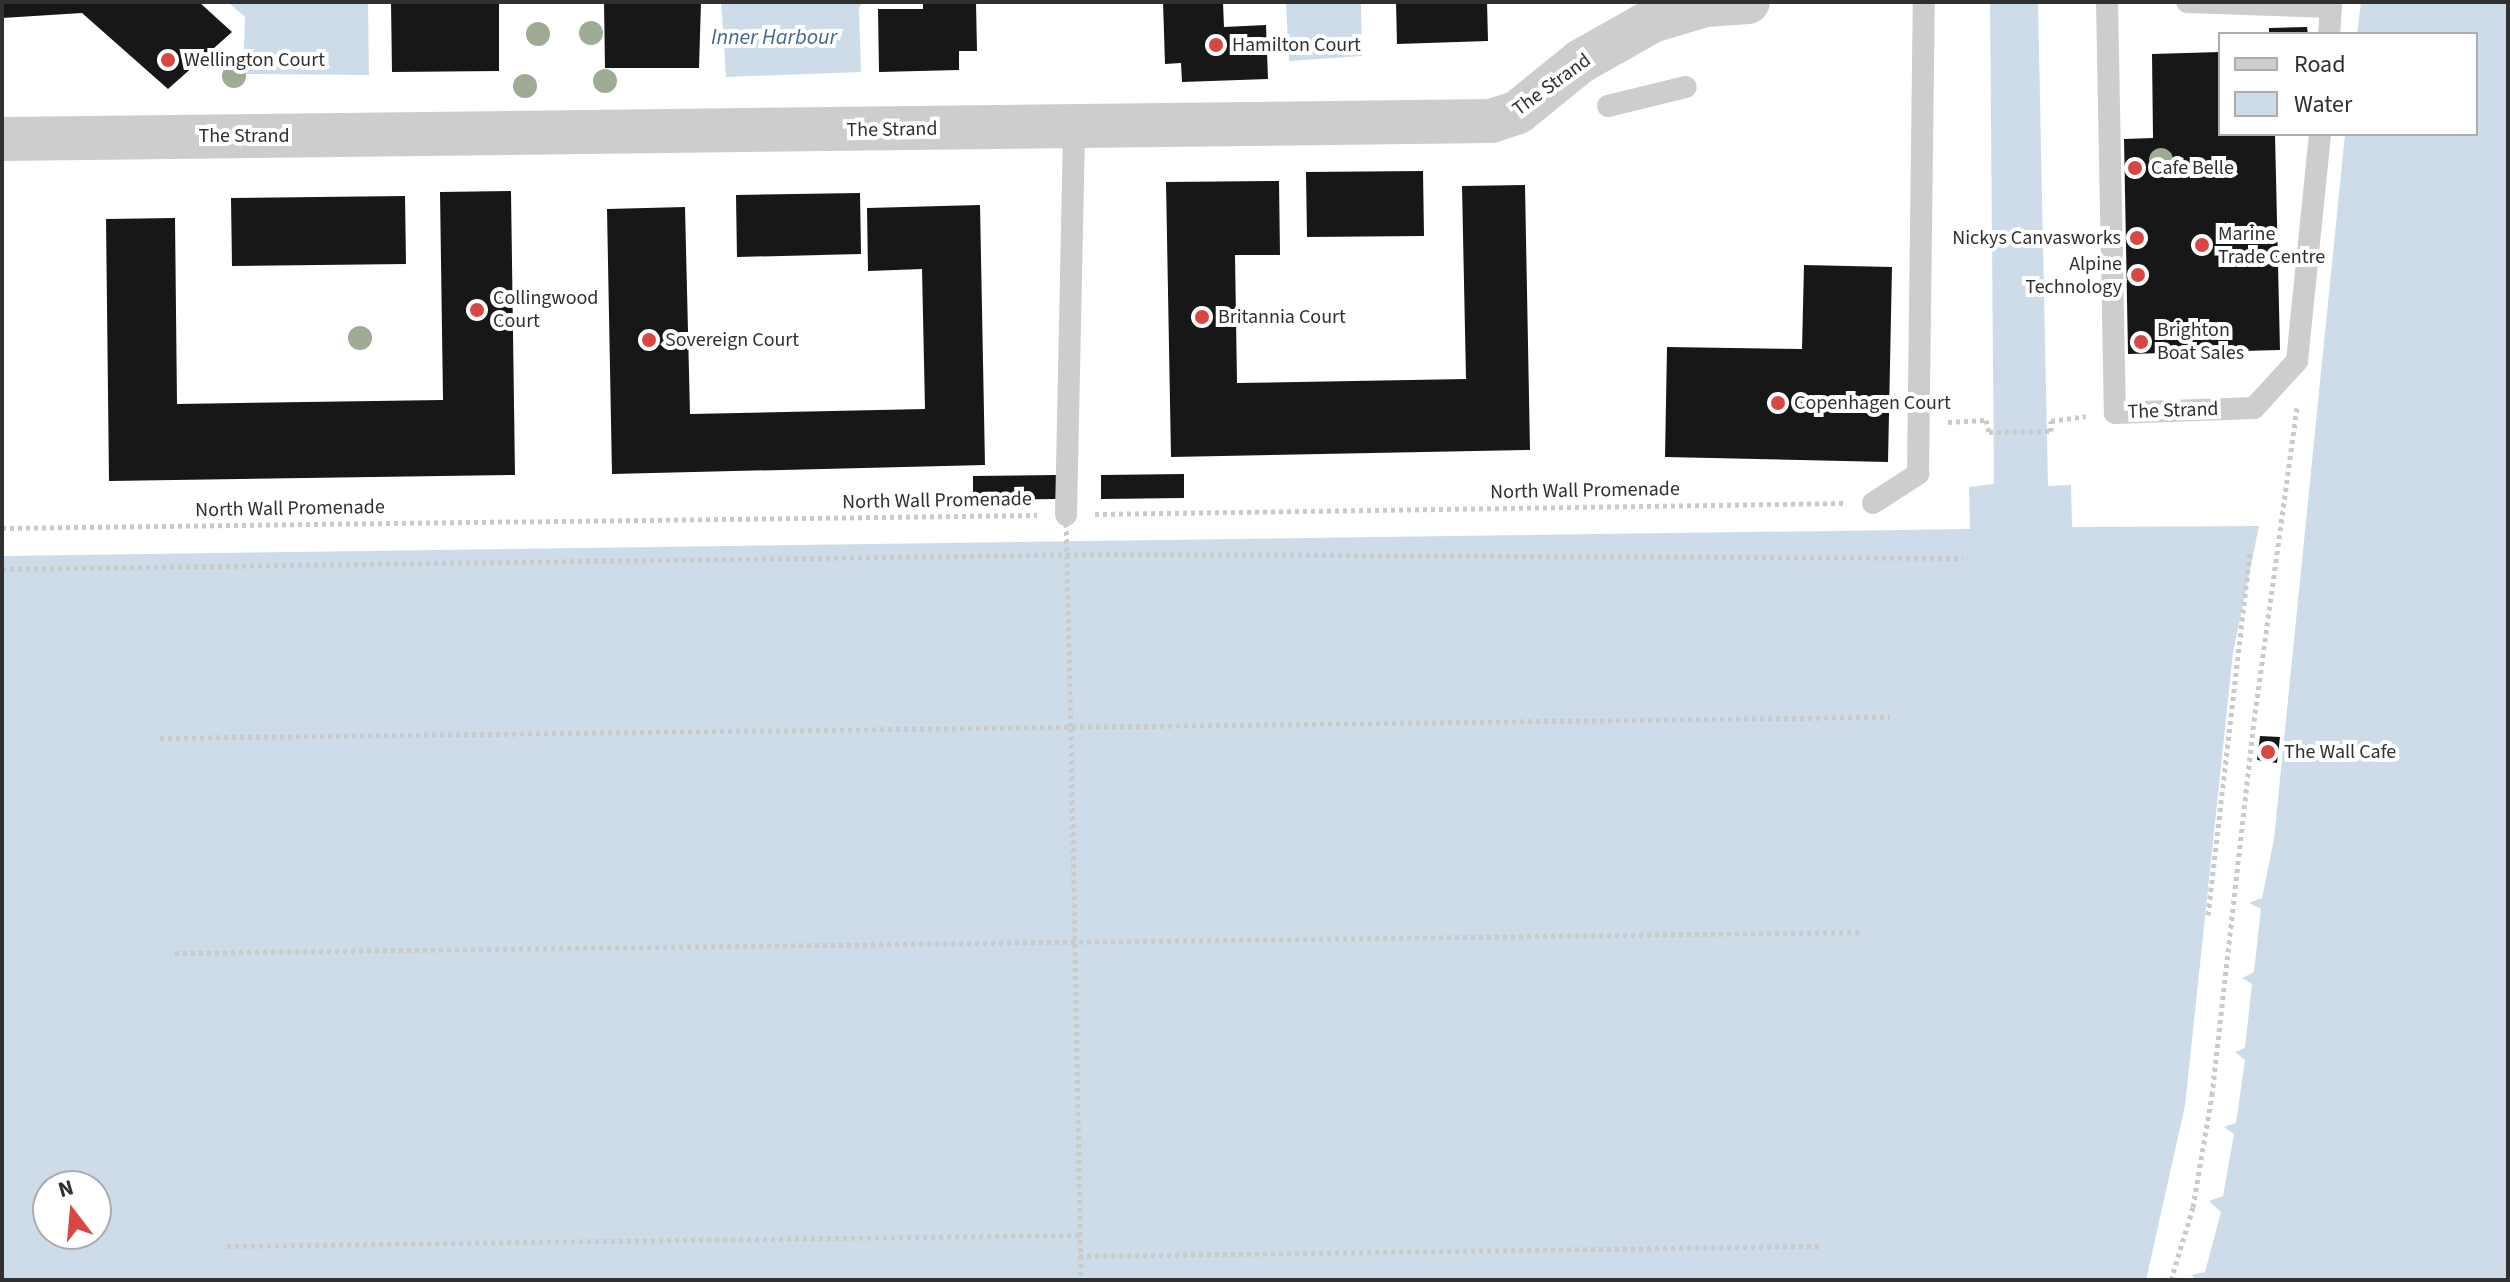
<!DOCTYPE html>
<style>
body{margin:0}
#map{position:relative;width:2510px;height:1282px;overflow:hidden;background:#fff;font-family:"Source Sans 3",sans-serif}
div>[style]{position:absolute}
.water>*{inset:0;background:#cedcea}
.building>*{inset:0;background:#171717}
.path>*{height:5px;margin-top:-2.5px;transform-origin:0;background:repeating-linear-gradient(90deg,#cacaca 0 4px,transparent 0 8px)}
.lane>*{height:22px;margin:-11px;padding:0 11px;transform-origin:11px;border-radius:11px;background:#cdcdcd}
.street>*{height:44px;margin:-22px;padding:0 22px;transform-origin:22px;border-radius:22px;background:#cdcdcd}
.path-bridge>*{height:5px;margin-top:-2.5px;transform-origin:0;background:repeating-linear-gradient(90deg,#cacaca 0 4px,transparent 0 8px)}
.trees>*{width:24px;height:24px;margin:-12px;border-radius:50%;background:#9eac96}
.dots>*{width:22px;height:22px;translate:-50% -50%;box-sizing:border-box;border:4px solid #fff;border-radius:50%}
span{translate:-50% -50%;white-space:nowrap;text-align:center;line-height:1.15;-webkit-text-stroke:8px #fff;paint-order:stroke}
.poi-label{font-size:20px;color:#303030}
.left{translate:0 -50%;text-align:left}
.right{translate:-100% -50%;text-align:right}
.street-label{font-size:20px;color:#303030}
.water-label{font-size:22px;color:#44688d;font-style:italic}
.frame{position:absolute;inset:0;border:4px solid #303030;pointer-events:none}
.legend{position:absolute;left:2218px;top:32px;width:260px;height:104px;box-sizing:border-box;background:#fff;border:2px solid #acacac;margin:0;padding:10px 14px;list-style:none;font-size:24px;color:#303030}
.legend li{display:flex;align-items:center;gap:16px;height:40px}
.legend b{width:40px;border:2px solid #acacac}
.north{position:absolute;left:32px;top:1170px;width:80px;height:80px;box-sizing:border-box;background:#fff;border:2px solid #acacac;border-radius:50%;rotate:344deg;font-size:22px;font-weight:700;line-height:32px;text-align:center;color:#303030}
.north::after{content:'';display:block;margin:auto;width:28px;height:36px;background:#d84742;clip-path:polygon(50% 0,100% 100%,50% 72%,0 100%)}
</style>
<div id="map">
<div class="water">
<i style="clip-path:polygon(228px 2px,368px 2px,369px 75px,243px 74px,245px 17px)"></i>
<i style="clip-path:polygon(721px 2px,864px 2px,859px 7px,861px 72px,726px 77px)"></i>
<i style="clip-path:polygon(1262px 2px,1361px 2px,1362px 56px,1289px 61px,1286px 3px)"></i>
<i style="clip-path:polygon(evenodd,1990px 2px,2038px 2px,2048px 486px,2071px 485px,2072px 527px,2259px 526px,2233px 653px,2185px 1106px,2146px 1280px,2px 1280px,2px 556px,1970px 529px,1969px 487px,1994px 484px,1990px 2px,96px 1186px,96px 1234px,48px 1234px,48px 1186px,96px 1186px)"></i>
<i style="clip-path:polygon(2361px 2px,2508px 2px,2508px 1280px,2197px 1280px,2191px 1275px,2205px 1272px,2221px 1212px,2209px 1201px,2223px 1196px,2234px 1134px,2224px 1127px,2236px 1123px,2245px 1060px,2235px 1052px,2245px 1048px,2252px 984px,2242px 978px,2254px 972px,2261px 909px,2249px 903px,2262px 898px,2274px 839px,2345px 134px,2476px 134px,2476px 34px,2357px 34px)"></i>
</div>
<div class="building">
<i style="clip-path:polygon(2px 2px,199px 2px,232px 32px,168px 89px,82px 13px,2px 18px)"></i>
<i style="clip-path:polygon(391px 2px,499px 2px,499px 71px,392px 72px)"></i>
<i style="clip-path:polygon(604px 2px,701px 2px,699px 68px,605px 68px)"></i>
<i style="clip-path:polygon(923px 2px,976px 2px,977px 51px,959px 51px,959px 70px,879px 72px,878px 9px,923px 9px)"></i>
<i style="clip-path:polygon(1163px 2px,1223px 2px,1224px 27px,1266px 25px,1268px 79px,1182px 82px,1181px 63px,1165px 64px)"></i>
<i style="clip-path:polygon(1396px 2px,1487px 2px,1488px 41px,1397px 44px)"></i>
<i style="clip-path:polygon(2307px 27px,2308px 34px,2269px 34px,2269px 28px)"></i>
<i style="clip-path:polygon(2220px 52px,2220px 134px,2275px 134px,2280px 350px,2128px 354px,2124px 139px,2153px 138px,2152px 54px)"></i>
<i style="clip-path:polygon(1423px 171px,1424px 236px,1307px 237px,1306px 172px)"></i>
<i style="clip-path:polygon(1279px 181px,1280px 255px,1235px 255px,1237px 383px,1466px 379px,1462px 186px,1525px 185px,1530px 450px,1171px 457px,1166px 182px)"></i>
<i style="clip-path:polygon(511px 191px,515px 475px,109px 481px,106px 219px,175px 218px,177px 404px,443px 400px,440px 192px)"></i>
<i style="clip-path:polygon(860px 193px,861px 254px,737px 257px,736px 195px)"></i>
<i style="clip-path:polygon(405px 196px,406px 264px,232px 266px,231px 198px)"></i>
<i style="clip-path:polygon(980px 205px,985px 465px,612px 474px,607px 209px,685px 207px,690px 414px,925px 409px,922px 269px,868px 271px,867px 208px)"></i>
<i style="clip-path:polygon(1804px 265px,1892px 267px,1888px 462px,1665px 457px,1667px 347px,1802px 349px)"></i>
<i style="clip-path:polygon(1184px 474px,1184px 498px,1101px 499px,1101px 475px)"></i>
<i style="clip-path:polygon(1056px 475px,1056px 499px,973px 500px,973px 476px)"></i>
<i style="clip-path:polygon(2260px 736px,2280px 737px,2277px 763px,2257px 760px)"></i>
</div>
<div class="path">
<i style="left:1948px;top:422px;width:38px;rotate:-3deg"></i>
<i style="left:1986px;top:420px;width:12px;rotate:76deg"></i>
<i style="left:1989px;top:432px;width:62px;rotate:-0.9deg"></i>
<i style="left:2051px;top:431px;width:10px;rotate:-90deg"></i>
<i style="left:2051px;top:421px;width:35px;rotate:-8deg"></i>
<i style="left:1095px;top:514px;width:750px;rotate:-0.84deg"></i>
<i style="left:2px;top:528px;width:1035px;rotate:-0.72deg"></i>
<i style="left:2px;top:569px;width:1104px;rotate:-0.78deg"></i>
<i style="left:1106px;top:554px;width:857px;rotate:0.27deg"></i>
<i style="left:1071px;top:728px;width:552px;rotate:88.96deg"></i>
<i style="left:160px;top:738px;width:1730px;rotate:-0.7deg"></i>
<i style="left:2208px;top:915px;width:367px;rotate:-83.4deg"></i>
<i style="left:175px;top:953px;width:1686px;rotate:-0.71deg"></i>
<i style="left:227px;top:1246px;width:852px;rotate:-0.74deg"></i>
<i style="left:1079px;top:1256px;width:741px;rotate:-0.77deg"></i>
<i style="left:2171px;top:1280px;width:76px;rotate:-73.2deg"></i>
<i style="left:2193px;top:1207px;width:114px;rotate:-80.4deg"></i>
<i style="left:2212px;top:1095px;width:376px;rotate:-83.6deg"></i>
<i style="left:2254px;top:721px;width:317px;rotate:-82.2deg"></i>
</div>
<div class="lane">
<i style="left:2107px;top:2px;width:411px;rotate:88.9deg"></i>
<i style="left:2115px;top:413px;width:139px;rotate:-2.1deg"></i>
<i style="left:2254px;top:408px;width:64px;rotate:-47.5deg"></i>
<i style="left:2297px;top:361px;width:228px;rotate:-84.2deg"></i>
<i style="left:2187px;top:2px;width:144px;rotate:2deg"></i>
<i style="left:2331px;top:7px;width:27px;rotate:94deg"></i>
<i style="left:1608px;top:106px;width:80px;rotate:-13.7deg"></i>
<i style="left:1873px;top:503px;width:54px;rotate:-32.8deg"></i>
<i style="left:1918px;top:474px;width:472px;rotate:-89.3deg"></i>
<i style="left:1066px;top:515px;width:387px;rotate:-88.8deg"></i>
</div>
<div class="street">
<i style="left:2px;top:139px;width:1489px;rotate:-0.69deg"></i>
<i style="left:1491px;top:121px;width:28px;rotate:-18deg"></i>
<i style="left:1518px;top:112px;width:81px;rotate:-39deg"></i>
<i style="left:1581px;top:61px;width:81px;rotate:-29.4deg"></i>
<i style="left:1652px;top:21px;width:55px;rotate:-16.8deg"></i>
<i style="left:1705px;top:5px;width:43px;rotate:-4deg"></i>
</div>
<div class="path-bridge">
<i style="left:1066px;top:515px;width:213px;rotate:88.7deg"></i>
</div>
<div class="trees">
<i style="left:591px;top:33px"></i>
<i style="left:538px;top:34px"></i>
<i style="left:234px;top:76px"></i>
<i style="left:605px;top:81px"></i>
<i style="left:525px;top:86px"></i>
<i style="left:2161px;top:160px"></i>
<i style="left:360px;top:338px"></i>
</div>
<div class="dots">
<i style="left:1216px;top:45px;background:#d84742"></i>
<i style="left:168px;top:60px;background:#d84742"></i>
<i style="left:2135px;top:168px;background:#d84742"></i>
<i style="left:2137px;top:238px;background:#d84742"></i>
<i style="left:2202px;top:245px;background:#d84742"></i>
<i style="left:2138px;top:275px;background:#d84742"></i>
<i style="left:477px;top:310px;background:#d84742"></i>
<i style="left:1202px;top:317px;background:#d84742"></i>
<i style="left:649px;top:340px;background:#d84742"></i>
<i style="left:2141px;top:342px;background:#d84742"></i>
<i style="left:1778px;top:403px;background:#d84742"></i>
<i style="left:2268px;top:752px;background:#d84742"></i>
</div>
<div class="poi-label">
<span class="left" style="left:1232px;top:45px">Hamilton Court</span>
<span class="left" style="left:184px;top:60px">Wellington Court</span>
<span class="left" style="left:2151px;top:168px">Cafe Belle</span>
<span class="left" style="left:2218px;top:246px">Marine<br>Trade Centre</span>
<span class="right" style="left:2121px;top:238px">Nickys Canvasworks</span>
<span class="right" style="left:2122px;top:276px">Alpine<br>Technology</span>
<span class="left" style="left:493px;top:310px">Collingwood<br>Court</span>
<span class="left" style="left:1218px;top:317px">Britannia Court</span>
<span class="left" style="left:2157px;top:342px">Brighton<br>Boat Sales</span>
<span class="left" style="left:665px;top:340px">Sovereign Court</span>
<span class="left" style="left:1794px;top:403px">Copenhagen Court</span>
<span class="left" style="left:2284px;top:752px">The Wall Cafe</span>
</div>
<div class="street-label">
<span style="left:1552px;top:85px;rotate:-36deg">The Strand</span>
<span style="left:892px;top:130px;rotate:-1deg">The Strand</span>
<span style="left:244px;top:136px">The Strand</span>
<span style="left:2173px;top:411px;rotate:-2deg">The Strand</span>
<span style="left:1585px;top:491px;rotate:-1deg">North Wall Promenade</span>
<span style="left:937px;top:501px;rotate:-1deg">North Wall Promenade</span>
<span style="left:290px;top:509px;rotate:-1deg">North Wall Promenade</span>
</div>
<div class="water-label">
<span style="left:774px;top:38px">Inner Harbour</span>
</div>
<div class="frame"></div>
<ul class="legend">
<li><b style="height:10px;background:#cdcdcd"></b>Road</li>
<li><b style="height:22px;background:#cedcea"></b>Water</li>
</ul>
<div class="north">N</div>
</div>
